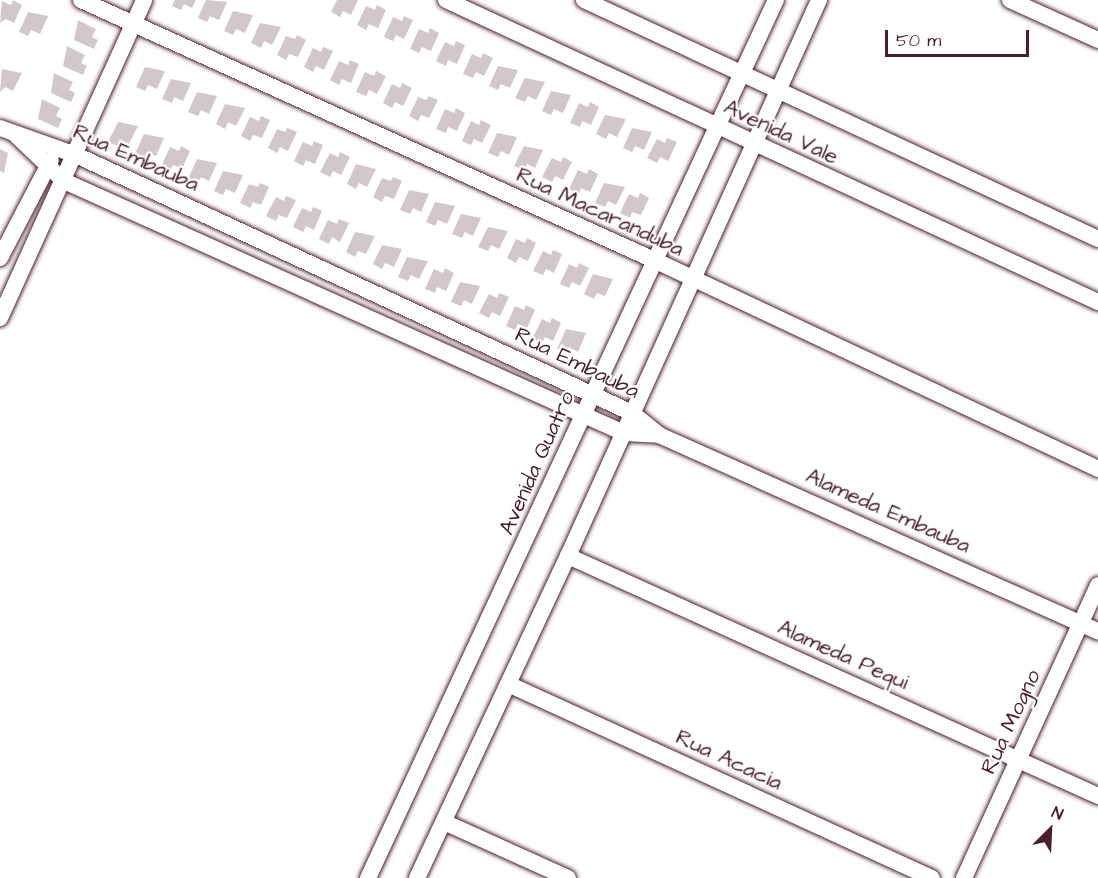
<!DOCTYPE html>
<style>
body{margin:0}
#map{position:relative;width:1098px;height:878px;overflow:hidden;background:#fff;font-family:"Architects Daughter",sans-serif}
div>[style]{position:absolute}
.building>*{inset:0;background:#d2c7cb}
.roads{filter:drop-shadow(0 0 2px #4a1f2b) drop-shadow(0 0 2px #4a1f2b)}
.street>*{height:16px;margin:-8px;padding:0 8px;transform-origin:8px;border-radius:8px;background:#fff}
span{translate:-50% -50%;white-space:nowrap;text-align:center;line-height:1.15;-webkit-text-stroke:4.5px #fff;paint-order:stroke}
.street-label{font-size:22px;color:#4a1f2b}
.north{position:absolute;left:1020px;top:800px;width:60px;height:60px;-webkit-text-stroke:4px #fff;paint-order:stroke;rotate:24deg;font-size:16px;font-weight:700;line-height:24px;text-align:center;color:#4a1f2b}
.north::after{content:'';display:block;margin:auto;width:21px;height:27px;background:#4a1f2b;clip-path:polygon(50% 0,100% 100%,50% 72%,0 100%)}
.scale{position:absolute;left:885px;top:30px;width:144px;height:27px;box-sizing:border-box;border:3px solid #4a1f2b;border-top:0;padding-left:8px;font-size:18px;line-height:21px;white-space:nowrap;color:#4a1f2b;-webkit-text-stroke:4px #fff;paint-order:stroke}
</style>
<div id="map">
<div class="building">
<i style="clip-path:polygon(13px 0,22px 5px,14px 23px,6px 19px,0 23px,2px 1px,11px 5px)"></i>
<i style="clip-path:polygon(175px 0,196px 0,192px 8px,184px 4px,181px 10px,172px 6px)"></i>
<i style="clip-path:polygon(206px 0,227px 2px,219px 20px,210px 16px,207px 22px,198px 18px)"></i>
<i style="clip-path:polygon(337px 0,358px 0,351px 15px,343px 11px,340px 17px,331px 12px)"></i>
<i style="clip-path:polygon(377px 5px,386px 10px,378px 28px,369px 24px,366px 30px,357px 25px,366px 6px,375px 10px)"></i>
<i style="clip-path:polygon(233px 11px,253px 15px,245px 33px,236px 29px,233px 35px,224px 31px)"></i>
<i style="clip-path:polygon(28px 12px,48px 16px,40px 34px,31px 30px,28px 36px,19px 32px)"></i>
<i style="clip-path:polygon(404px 16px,413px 20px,404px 39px,396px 35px,393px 41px,384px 37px,393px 17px,402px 21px)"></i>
<i style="clip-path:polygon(78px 20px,96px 29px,92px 37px,98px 40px,94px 49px,74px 40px)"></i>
<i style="clip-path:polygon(260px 23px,281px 27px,272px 45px,264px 41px,261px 48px,251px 43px)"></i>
<i style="clip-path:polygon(430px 28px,439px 33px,431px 51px,422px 47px,419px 53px,410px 49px,419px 29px,428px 33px)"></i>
<i style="clip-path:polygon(297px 35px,306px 40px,298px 57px,289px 54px,286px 60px,277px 55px,286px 36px,295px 39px)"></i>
<i style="clip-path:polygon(456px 41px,465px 45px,457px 64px,448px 60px,446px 66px,436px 61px,445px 42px,454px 46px)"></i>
<i style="clip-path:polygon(67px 46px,85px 55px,81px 63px,87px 66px,83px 75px,63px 66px)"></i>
<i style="clip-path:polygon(323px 47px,333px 51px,324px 70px,316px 66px,313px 72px,304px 67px,313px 48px,321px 52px)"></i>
<i style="clip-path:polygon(483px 53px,493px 58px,484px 76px,476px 72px,473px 78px,463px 74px,472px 54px,481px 58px)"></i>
<i style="clip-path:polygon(350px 60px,359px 64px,351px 83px,342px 79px,339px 85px,330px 80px,339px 61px,348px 65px)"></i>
<i style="clip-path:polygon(498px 66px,518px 70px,510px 88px,501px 84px,498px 90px,489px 86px)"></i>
<i style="clip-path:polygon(145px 67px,165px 71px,157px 89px,148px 85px,145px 91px,136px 87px)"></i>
<i style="clip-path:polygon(2px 69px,22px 73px,13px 91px,5px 87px,0 92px)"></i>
<i style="clip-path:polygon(376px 71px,386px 76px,377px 94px,369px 90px,366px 96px,356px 92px,365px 72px,374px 76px)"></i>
<i style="clip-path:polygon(54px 73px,73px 82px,69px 90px,75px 93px,71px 102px,51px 93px)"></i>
<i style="clip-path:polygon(525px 78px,545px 82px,536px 100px,528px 96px,525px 102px,515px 98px)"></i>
<i style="clip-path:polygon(171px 79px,191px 83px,183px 101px,174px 97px,172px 103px,162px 99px)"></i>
<i style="clip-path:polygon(402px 83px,412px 88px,403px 106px,395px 102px,392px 108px,383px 103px,392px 84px,400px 88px)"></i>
<i style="clip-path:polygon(551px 91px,571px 95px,563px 113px,554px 109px,551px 115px,542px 111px)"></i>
<i style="clip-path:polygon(197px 92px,217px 96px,209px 114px,201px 110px,198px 116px,188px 112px)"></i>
<i style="clip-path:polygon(429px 96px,438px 100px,429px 118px,421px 115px,418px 121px,409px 116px,418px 97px,426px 100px)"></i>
<i style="clip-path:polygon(42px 99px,60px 108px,56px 116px,62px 119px,58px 128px,38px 119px)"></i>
<i style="clip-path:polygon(590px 102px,599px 107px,591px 125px,582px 121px,580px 127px,570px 123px,579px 103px,588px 107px)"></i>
<i style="clip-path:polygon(225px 104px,245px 108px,236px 126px,228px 122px,225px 129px,216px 124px)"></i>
<i style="clip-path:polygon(456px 108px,465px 113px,457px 131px,448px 127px,446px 133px,436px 129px,445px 109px,454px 113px)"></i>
<i style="clip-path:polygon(605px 115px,626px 119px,617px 137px,609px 133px,606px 139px,596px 134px)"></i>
<i style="clip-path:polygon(261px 116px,270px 120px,262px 138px,253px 135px,250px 141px,241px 136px,250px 117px,259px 121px)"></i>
<i style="clip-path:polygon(481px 120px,491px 125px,482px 143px,474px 139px,471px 145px,462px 141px,471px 121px,479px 125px)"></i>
<i style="clip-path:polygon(118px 122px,138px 126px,129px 144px,121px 140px,118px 146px,108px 142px)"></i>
<i style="clip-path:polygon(287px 128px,297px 132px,288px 151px,280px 147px,277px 153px,268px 148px,277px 129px,285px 132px)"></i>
<i style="clip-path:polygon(632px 128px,652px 132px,644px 150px,635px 146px,632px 152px,623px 148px)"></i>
<i style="clip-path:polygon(497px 133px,517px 137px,509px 155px,501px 151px,498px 157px,488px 153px)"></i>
<i style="clip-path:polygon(144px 134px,164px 138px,156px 156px,147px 152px,144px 158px,135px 154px)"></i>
<i style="clip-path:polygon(667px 138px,677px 142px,668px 161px,660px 157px,657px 163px,647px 158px,657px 139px,665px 143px)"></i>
<i style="clip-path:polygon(314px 141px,323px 145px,315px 164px,306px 160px,303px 166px,294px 161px,303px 142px,312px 146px)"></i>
<i style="clip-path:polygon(181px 146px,190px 151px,182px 169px,173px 165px,170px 171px,161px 167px,170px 147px,179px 151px)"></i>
<i style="clip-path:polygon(524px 146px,543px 150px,535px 168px,527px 164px,524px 170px,514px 166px)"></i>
<i style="clip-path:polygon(0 149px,8px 153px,4px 173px,0 171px)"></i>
<i style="clip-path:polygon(340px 152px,350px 157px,341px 175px,333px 171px,330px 177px,320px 172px,330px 153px,338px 157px)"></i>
<i style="clip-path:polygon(563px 157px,572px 162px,563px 180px,555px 176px,552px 182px,542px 177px,552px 158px,561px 162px)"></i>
<i style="clip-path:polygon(197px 159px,217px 163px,209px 181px,201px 177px,198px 183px,188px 179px)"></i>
<i style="clip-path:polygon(356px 164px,376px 169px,367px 187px,359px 183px,356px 189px,347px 184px)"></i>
<i style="clip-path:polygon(589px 169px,598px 174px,590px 192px,581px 188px,579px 194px,569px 189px,578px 170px,587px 174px)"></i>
<i style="clip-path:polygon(223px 171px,243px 175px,235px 193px,226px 189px,223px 195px,214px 191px)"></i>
<i style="clip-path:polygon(393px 177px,402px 181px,394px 199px,385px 196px,382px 202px,373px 197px,382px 178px,391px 181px)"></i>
<i style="clip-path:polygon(260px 183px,269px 187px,261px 205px,253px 202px,250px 208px,240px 203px,249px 184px,258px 187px)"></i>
<i style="clip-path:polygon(604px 183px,625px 187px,616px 205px,608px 201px,605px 207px,595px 203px)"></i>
<i style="clip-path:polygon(409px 190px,429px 194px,421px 212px,413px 208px,410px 214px,400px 210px)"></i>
<i style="clip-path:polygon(640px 193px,649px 198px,641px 215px,632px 212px,630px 218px,620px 213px,629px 194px,638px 198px)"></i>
<i style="clip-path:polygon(286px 196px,296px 200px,287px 218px,279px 215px,276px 221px,266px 216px,276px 197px,284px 201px)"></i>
<i style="clip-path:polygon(435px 202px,455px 206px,447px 224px,438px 220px,435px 226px,426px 222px)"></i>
<i style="clip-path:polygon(313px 207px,322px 211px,314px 230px,306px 226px,303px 232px,293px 227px,302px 208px,311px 212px)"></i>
<i style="clip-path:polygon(461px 214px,481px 218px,473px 236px,465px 232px,462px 238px,452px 234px)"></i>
<i style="clip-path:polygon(339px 219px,349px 223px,340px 242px,332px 237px,329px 244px,319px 239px,328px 220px,337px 224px)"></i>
<i style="clip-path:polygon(488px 227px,508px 231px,499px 249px,491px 245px,488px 251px,478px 247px)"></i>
<i style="clip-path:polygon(355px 232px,375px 236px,366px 254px,358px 251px,355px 257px,346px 252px)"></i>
<i style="clip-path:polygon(527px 238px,536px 243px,528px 261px,519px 257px,516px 263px,507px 258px,516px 239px,525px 243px)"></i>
<i style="clip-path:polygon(382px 245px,402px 249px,394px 267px,385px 263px,382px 269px,373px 264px)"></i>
<i style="clip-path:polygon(553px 250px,562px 254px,554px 273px,546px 269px,543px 275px,533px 271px,543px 251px,551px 255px)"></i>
<i style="clip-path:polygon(407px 257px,428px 261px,419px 279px,411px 275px,408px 281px,398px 277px)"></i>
<i style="clip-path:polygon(579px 263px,589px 268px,580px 286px,572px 282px,569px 288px,560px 284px,569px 264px,577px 268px)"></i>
<i style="clip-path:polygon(445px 268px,454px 273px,446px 291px,437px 287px,435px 293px,425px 289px,434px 269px,443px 273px)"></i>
<i style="clip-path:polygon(593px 274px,613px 279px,605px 296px,597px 293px,594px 299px,584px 294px)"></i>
<i style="clip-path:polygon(460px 282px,480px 286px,472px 304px,464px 300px,461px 306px,451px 302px)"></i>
<i style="clip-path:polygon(499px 293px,509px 297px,500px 316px,492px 312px,489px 318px,479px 313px,489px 294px,497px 298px)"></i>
<i style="clip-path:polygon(526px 305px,535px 310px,527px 328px,518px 324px,515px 330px,506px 326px,515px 306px,524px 310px)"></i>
<i style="clip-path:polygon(552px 318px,561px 323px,553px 341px,545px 337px,542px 343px,532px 339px,542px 319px,550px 323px)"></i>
<i style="clip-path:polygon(566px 329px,586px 333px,578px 352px,569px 347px,566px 353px,557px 349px)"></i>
</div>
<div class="roads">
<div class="street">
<i style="left:81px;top:0;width:629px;rotate:24.41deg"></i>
<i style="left:654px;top:260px;width:491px;rotate:25.2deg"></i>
<i style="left:446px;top:0;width:719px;rotate:24.85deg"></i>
<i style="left:584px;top:0;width:567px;rotate:24.94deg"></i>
<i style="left:1010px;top:0;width:97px;rotate:24.4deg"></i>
<i style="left:0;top:128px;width:81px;rotate:19.6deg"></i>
<i style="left:76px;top:155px;width:613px;rotate:24.89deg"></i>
<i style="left:632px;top:413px;width:35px;rotate:39deg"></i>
<i style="left:659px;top:435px;width:481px;rotate:24.1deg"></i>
<i style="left:16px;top:135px;width:66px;rotate:43.8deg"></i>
<i style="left:64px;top:181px;width:614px;rotate:24.23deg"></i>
<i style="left:624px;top:433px;width:35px;rotate:3deg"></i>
<i style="left:0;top:258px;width:110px;rotate:-62.5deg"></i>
<i style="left:0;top:318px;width:349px;rotate:-65.6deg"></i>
<i style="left:568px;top:556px;width:582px;rotate:24.36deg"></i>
<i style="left:508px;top:684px;width:466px;rotate:24.6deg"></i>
<i style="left:444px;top:822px;width:136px;rotate:24.3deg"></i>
<i style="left:368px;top:878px;width:968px;rotate:-65.08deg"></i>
<i style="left:417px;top:878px;width:356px;rotate:-64.9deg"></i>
<i style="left:568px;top:556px;width:610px;rotate:-65.7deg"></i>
<i style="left:964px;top:878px;width:322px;rotate:-65.4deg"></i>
</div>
</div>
<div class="street-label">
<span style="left:781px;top:132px;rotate:25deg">Avenida Vale</span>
<span style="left:136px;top:158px;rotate:24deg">Rua Embauba</span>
<span style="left:600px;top:212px;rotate:25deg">Rua Macaranduba</span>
<span style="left:577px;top:363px;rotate:26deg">Rua Embauba</span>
<span style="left:537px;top:463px;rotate:-66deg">Avenida Quatro</span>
<span style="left:888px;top:511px;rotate:24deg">Alameda Embauba</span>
<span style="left:843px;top:655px;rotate:24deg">Alameda Pequi</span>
<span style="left:1011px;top:722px;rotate:-65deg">Rua Mogno</span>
<span style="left:729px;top:760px;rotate:25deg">Rua Acacia</span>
</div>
<div class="north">N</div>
<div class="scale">50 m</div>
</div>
